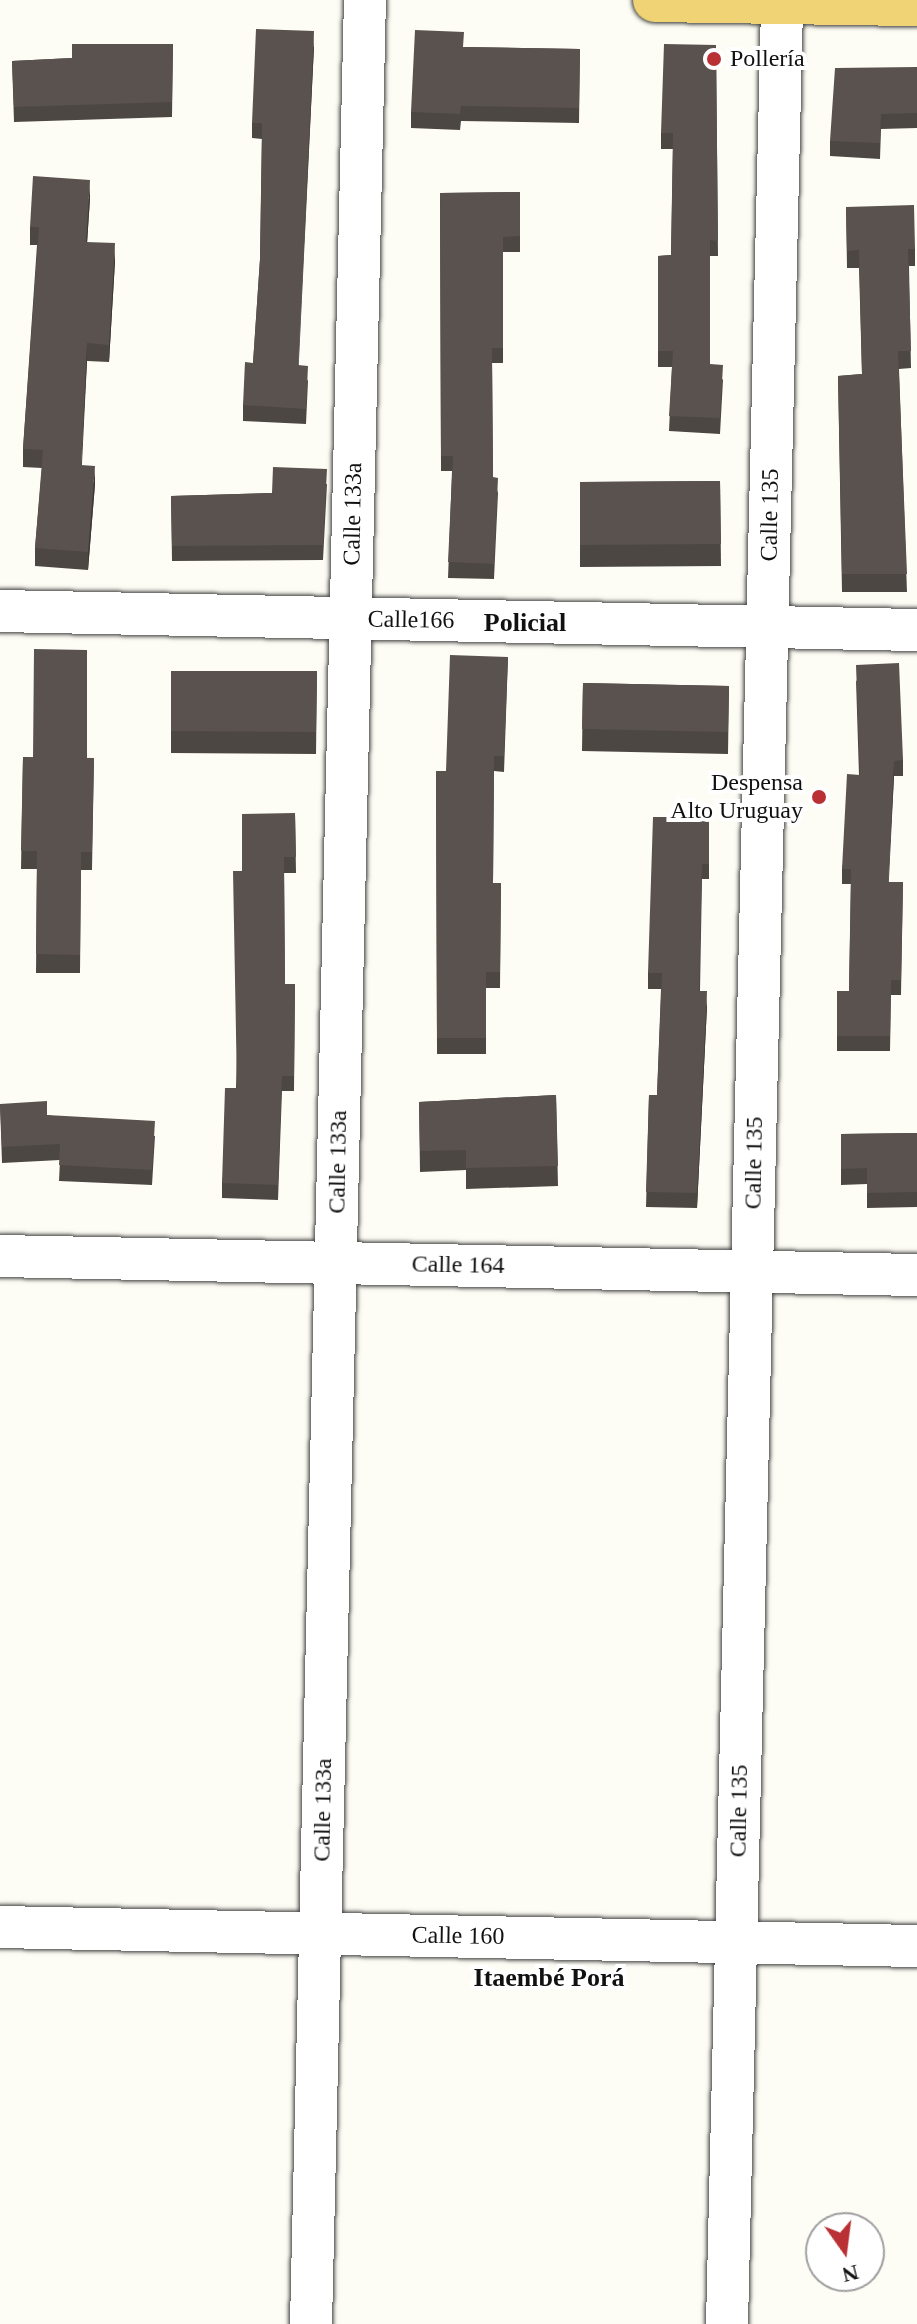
<!DOCTYPE html>
<meta charset="utf-8">
<style>
body{margin:0}
#map{position:relative;width:917px;height:2324px;overflow:hidden;background:#fefdf5;font-family:"Times New Roman",serif}
div>[style]{position:absolute}
.roads{filter:drop-shadow(0 0 2px #444) drop-shadow(0 0 2px #444)}
.minor>*{height:42px;margin:-21px;padding:0 21px;transform-origin:21px;border-radius:21px;background:#fff}
.major>*{height:44px;margin:-22px;padding:0 22px;transform-origin:22px;border-radius:22px;background:#efd374}
.wall>*{inset:0;background:#4d4743}
.shaded-wall>*{inset:0;background:#3e3937}
.building>*{inset:0;background:#59524e}
.dots>*{width:22px;height:22px;translate:-50% -50%;box-sizing:border-box;border:4px solid #fff;border-radius:50%}
span{translate:-50% -50%;white-space:nowrap;text-align:center;line-height:1.15;-webkit-text-stroke:8px #fff;paint-order:stroke}
.poi-label{font-size:24px;color:#111}
.left{translate:0 -50%;text-align:left}
.right{translate:-100% -50%;text-align:right}
.street-label{font-size:24px;color:#111}
.neighbourhood-label{font-size:26px;color:#111;font-weight:700}
.north{position:absolute;left:805px;top:2212px;width:80px;height:80px;box-sizing:border-box;background:#fff;border:2px solid #a0a0a0;border-radius:50%;rotate:166deg;font-size:22px;font-weight:700;line-height:32px;text-align:center;color:#111}
.north::after{content:'';display:block;margin:auto;width:28px;height:36px;background:#b93135;clip-path:polygon(50% 0,100% 100%,50% 72%,0 100%)}
</style>
<div id="map">
<div class="roads">
<div class="minor">
<i style="left:0;top:611px;width:917px;rotate:1.19deg"></i>
<i style="left:0;top:1256px;width:917px;rotate:1.19deg"></i>
<i style="left:0;top:1927px;width:917px;rotate:1.19deg"></i>
<i style="left:311px;top:2324px;width:2325px;rotate:-88.67deg"></i>
<i style="left:727px;top:2324px;width:2323px;rotate:-88.64deg"></i>
</div>
<div class="major">
<i style="left:655px;top:0;width:262px;rotate:0.9deg"></i>
</div>
</div>
<div class="wall">
<i style="clip-path:polygon(173px 44px,172px 117px,14px 122px,12px 61px,72px 58px)"></i>
<i style="clip-path:polygon(716px 45px,718px 256px,710px 256px,710px 364px,723px 380px,720px 434px,669px 431px,672px 367px,658px 367px,658px 256px,671px 255px,673px 149px,661px 149px,661px 133px)"></i>
<i style="clip-path:polygon(314px 46px,298px 365px,308px 381px,306px 424px,243px 421px,243px 405px,253px 363px,260px 259px,262px 139px,252px 138px,252px 123px)"></i>
<i style="clip-path:polygon(464px 47px,580px 49px,579px 123px,461px 121px,460px 130px,411px 128px,411px 112px)"></i>
<i style="clip-path:polygon(917px 67px,917px 128px,881px 129px,880px 159px,830px 156px,830px 141px)"></i>
<i style="clip-path:polygon(520px 192px,520px 252px,503px 252px,503px 363px,492px 363px,493px 477px,498px 493px,494px 579px,448px 578px,452px 471px,441px 471px,440px 193px)"></i>
<i style="clip-path:polygon(90px 198px,87px 242px,115px 261px,109px 362px,87px 361px,81px 465px,95px 484px,88px 570px,35px 566px,35px 548px,42px 468px,23px 467px,23px 449px,37px 245px,30px 245px,30px 227px)"></i>
<i style="clip-path:polygon(846px 207px,915px 249px,915px 266px,909px 266px,911px 368px,899px 369px,907px 592px,842px 592px,838px 376px,862px 374px,859px 268px,847px 268px)"></i>
<i style="clip-path:polygon(720px 481px,721px 566px,580px 567px,580px 482px)"></i>
<i style="clip-path:polygon(327px 484px,323px 560px,172px 561px,171px 496px,272px 493px)"></i>
<i style="clip-path:polygon(508px 657px,504px 772px,494px 771px,493px 883px,501px 883px,500px 988px,486px 988px,486px 1054px,437px 1054px,436px 771px,446px 771px)"></i>
<i style="clip-path:polygon(171px 671px,317px 671px,316px 754px,171px 753px)"></i>
<i style="clip-path:polygon(856px 680px,903px 760px,903px 776px,894px 776px,888px 882px,903px 882px,901px 995px,891px 995px,890px 1051px,837px 1051px,837px 991px,849px 991px,851px 884px,842px 884px,842px 869px,859px 775px)"></i>
<i style="clip-path:polygon(583px 683px,729px 686px,728px 754px,582px 751px)"></i>
<i style="clip-path:polygon(23px 757px,94px 758px,92px 870px,81px 870px,80px 973px,36px 973px,37px 869px,21px 869px)"></i>
<i style="clip-path:polygon(295px 813px,296px 873px,284px 873px,285px 984px,295px 984px,294px 1091px,282px 1091px,278px 1200px,222px 1198px,222px 1183px,236px 1088px,242px 871px)"></i>
<i style="clip-path:polygon(709px 817px,709px 879px,702px 879px,700px 991px,707px 1006px,697px 1208px,646px 1207px,649px 1095px,657px 1095px,661px 989px,648px 989px,648px 973px)"></i>
<i style="clip-path:polygon(556px 1095px,558px 1186px,466px 1189px,466px 1170px,420px 1172px,419px 1102px)"></i>
<i style="clip-path:polygon(0 1104px,47px 1115px,155px 1136px,152px 1185px,59px 1181px,60px 1160px,2px 1163px)"></i>
<i style="clip-path:polygon(917px 1133px,917px 1207px,867px 1208px,867px 1184px,841px 1185px,841px 1134px)"></i>
</div>
<div class="shaded-wall">
<i style="clip-path:polygon(314px 31px,314px 46px,298px 380px,298px 365px)"></i>
<i style="clip-path:polygon(90px 180px,90px 198px,86px 260px,86px 242px)"></i>
<i style="clip-path:polygon(115px 243px,115px 261px,109px 362px,109px 345px)"></i>
<i style="clip-path:polygon(87px 343px,87px 361px,81px 483px,81px 465px)"></i>
<i style="clip-path:polygon(95px 466px,95px 484px,88px 570px,88px 552px)"></i>
<i style="clip-path:polygon(894px 761px,894px 776px,888px 898px,888px 882px)"></i>
<i style="clip-path:polygon(707px 991px,707px 1006px,697px 1208px,697px 1193px)"></i>
</div>
<div class="building">
<i style="clip-path:polygon(256px 29px,314px 31px,298px 365px,308px 366px,306px 409px,243px 405px,245px 362px,253px 363px,260px 259px,262px 123px,252px 123px)"></i>
<i style="clip-path:polygon(415px 30px,464px 32px,463px 47px,580px 49px,579px 108px,461px 106px,460px 114px,411px 112px)"></i>
<i style="clip-path:polygon(72px 44px,173px 44px,172px 102px,14px 107px,12px 61px,72px 58px)"></i>
<i style="clip-path:polygon(664px 44px,716px 45px,718px 241px,710px 240px,710px 364px,723px 365px,720px 418px,669px 416px,673px 351px,658px 351px,658px 256px,671px 255px,673px 133px,661px 133px)"></i>
<i style="clip-path:polygon(917px 67px,917px 113px,881px 114px,880px 143px,830px 141px,835px 68px)"></i>
<i style="clip-path:polygon(33px 176px,90px 180px,86px 242px,115px 243px,109px 345px,87px 343px,81px 465px,95px 466px,88px 552px,35px 548px,43px 450px,23px 449px,39px 227px,30px 227px)"></i>
<i style="clip-path:polygon(520px 192px,520px 236px,503px 237px,503px 348px,492px 348px,493px 477px,498px 478px,494px 564px,448px 562px,453px 456px,441px 456px,440px 193px)"></i>
<i style="clip-path:polygon(914px 205px,915px 249px,908px 249px,911px 351px,898px 351px,907px 574px,842px 574px,838px 376px,862px 374px,859px 250px,847px 251px,846px 207px)"></i>
<i style="clip-path:polygon(273px 467px,327px 469px,323px 545px,172px 546px,171px 496px,272px 493px)"></i>
<i style="clip-path:polygon(720px 481px,721px 544px,580px 545px,580px 482px)"></i>
<i style="clip-path:polygon(34px 649px,87px 650px,87px 758px,94px 758px,92px 852px,81px 852px,80px 955px,36px 954px,37px 851px,21px 851px,23px 757px,33px 758px)"></i>
<i style="clip-path:polygon(450px 655px,508px 657px,504px 756px,494px 756px,493px 883px,501px 883px,500px 972px,486px 972px,486px 1038px,437px 1038px,436px 771px,446px 771px)"></i>
<i style="clip-path:polygon(899px 663px,903px 760px,894px 761px,888px 882px,903px 882px,901px 980px,891px 980px,890px 1036px,837px 1036px,837px 991px,849px 991px,851px 869px,842px 869px,847px 774px,860px 775px,856px 665px)"></i>
<i style="clip-path:polygon(171px 671px,317px 671px,316px 732px,171px 731px)"></i>
<i style="clip-path:polygon(583px 683px,729px 686px,728px 732px,582px 729px)"></i>
<i style="clip-path:polygon(295px 813px,296px 857px,284px 857px,285px 984px,295px 984px,294px 1076px,282px 1076px,278px 1185px,222px 1183px,225px 1088px,237px 1088px,233px 871px,242px 871px,242px 814px)"></i>
<i style="clip-path:polygon(653px 817px,709px 817px,709px 864px,702px 864px,699px 991px,707px 991px,697px 1193px,646px 1192px,649px 1095px,657px 1095px,662px 973px,648px 973px)"></i>
<i style="clip-path:polygon(556px 1095px,558px 1166px,466px 1168px,466px 1150px,420px 1151px,419px 1102px)"></i>
<i style="clip-path:polygon(47px 1101px,47px 1115px,155px 1121px,152px 1170px,59px 1165px,60px 1144px,2px 1147px,0 1104px)"></i>
<i style="clip-path:polygon(917px 1133px,917px 1192px,867px 1193px,867px 1168px,841px 1169px,841px 1134px)"></i>
</div>
<div class="dots">
<i style="left:714px;top:59px;background:#b93135"></i>
<i style="left:819px;top:797px;background:#b93135"></i>
</div>
<div class="poi-label">
<span class="left" style="left:730px;top:59px">Pollería</span>
<span class="right" style="left:803px;top:797px">Despensa<br>Alto Uruguay</span>
</div>
<div class="street-label">
<span style="left:353px;top:514px;rotate:-89deg">Calle 133a</span>
<span style="left:770px;top:515px;rotate:-89deg">Calle 135</span>
<span style="left:411px;top:620px;rotate:1deg">Calle166</span>
<span style="left:338px;top:1162px;rotate:-89deg">Calle 133a</span>
<span style="left:754px;top:1163px;rotate:-89deg">Calle 135</span>
<span style="left:458px;top:1265px;rotate:1deg">Calle 164</span>
<span style="left:323px;top:1810px;rotate:-89deg">Calle 133a</span>
<span style="left:739px;top:1811px;rotate:-89deg">Calle 135</span>
<span style="left:458px;top:1936px;rotate:1deg">Calle 160</span>
</div>
<div class="neighbourhood-label">
<span style="left:525px;top:623px">Policial</span>
<span style="left:549px;top:1978px">Itaembé Porá</span>
</div>
<div class="north">N</div>
</div>
